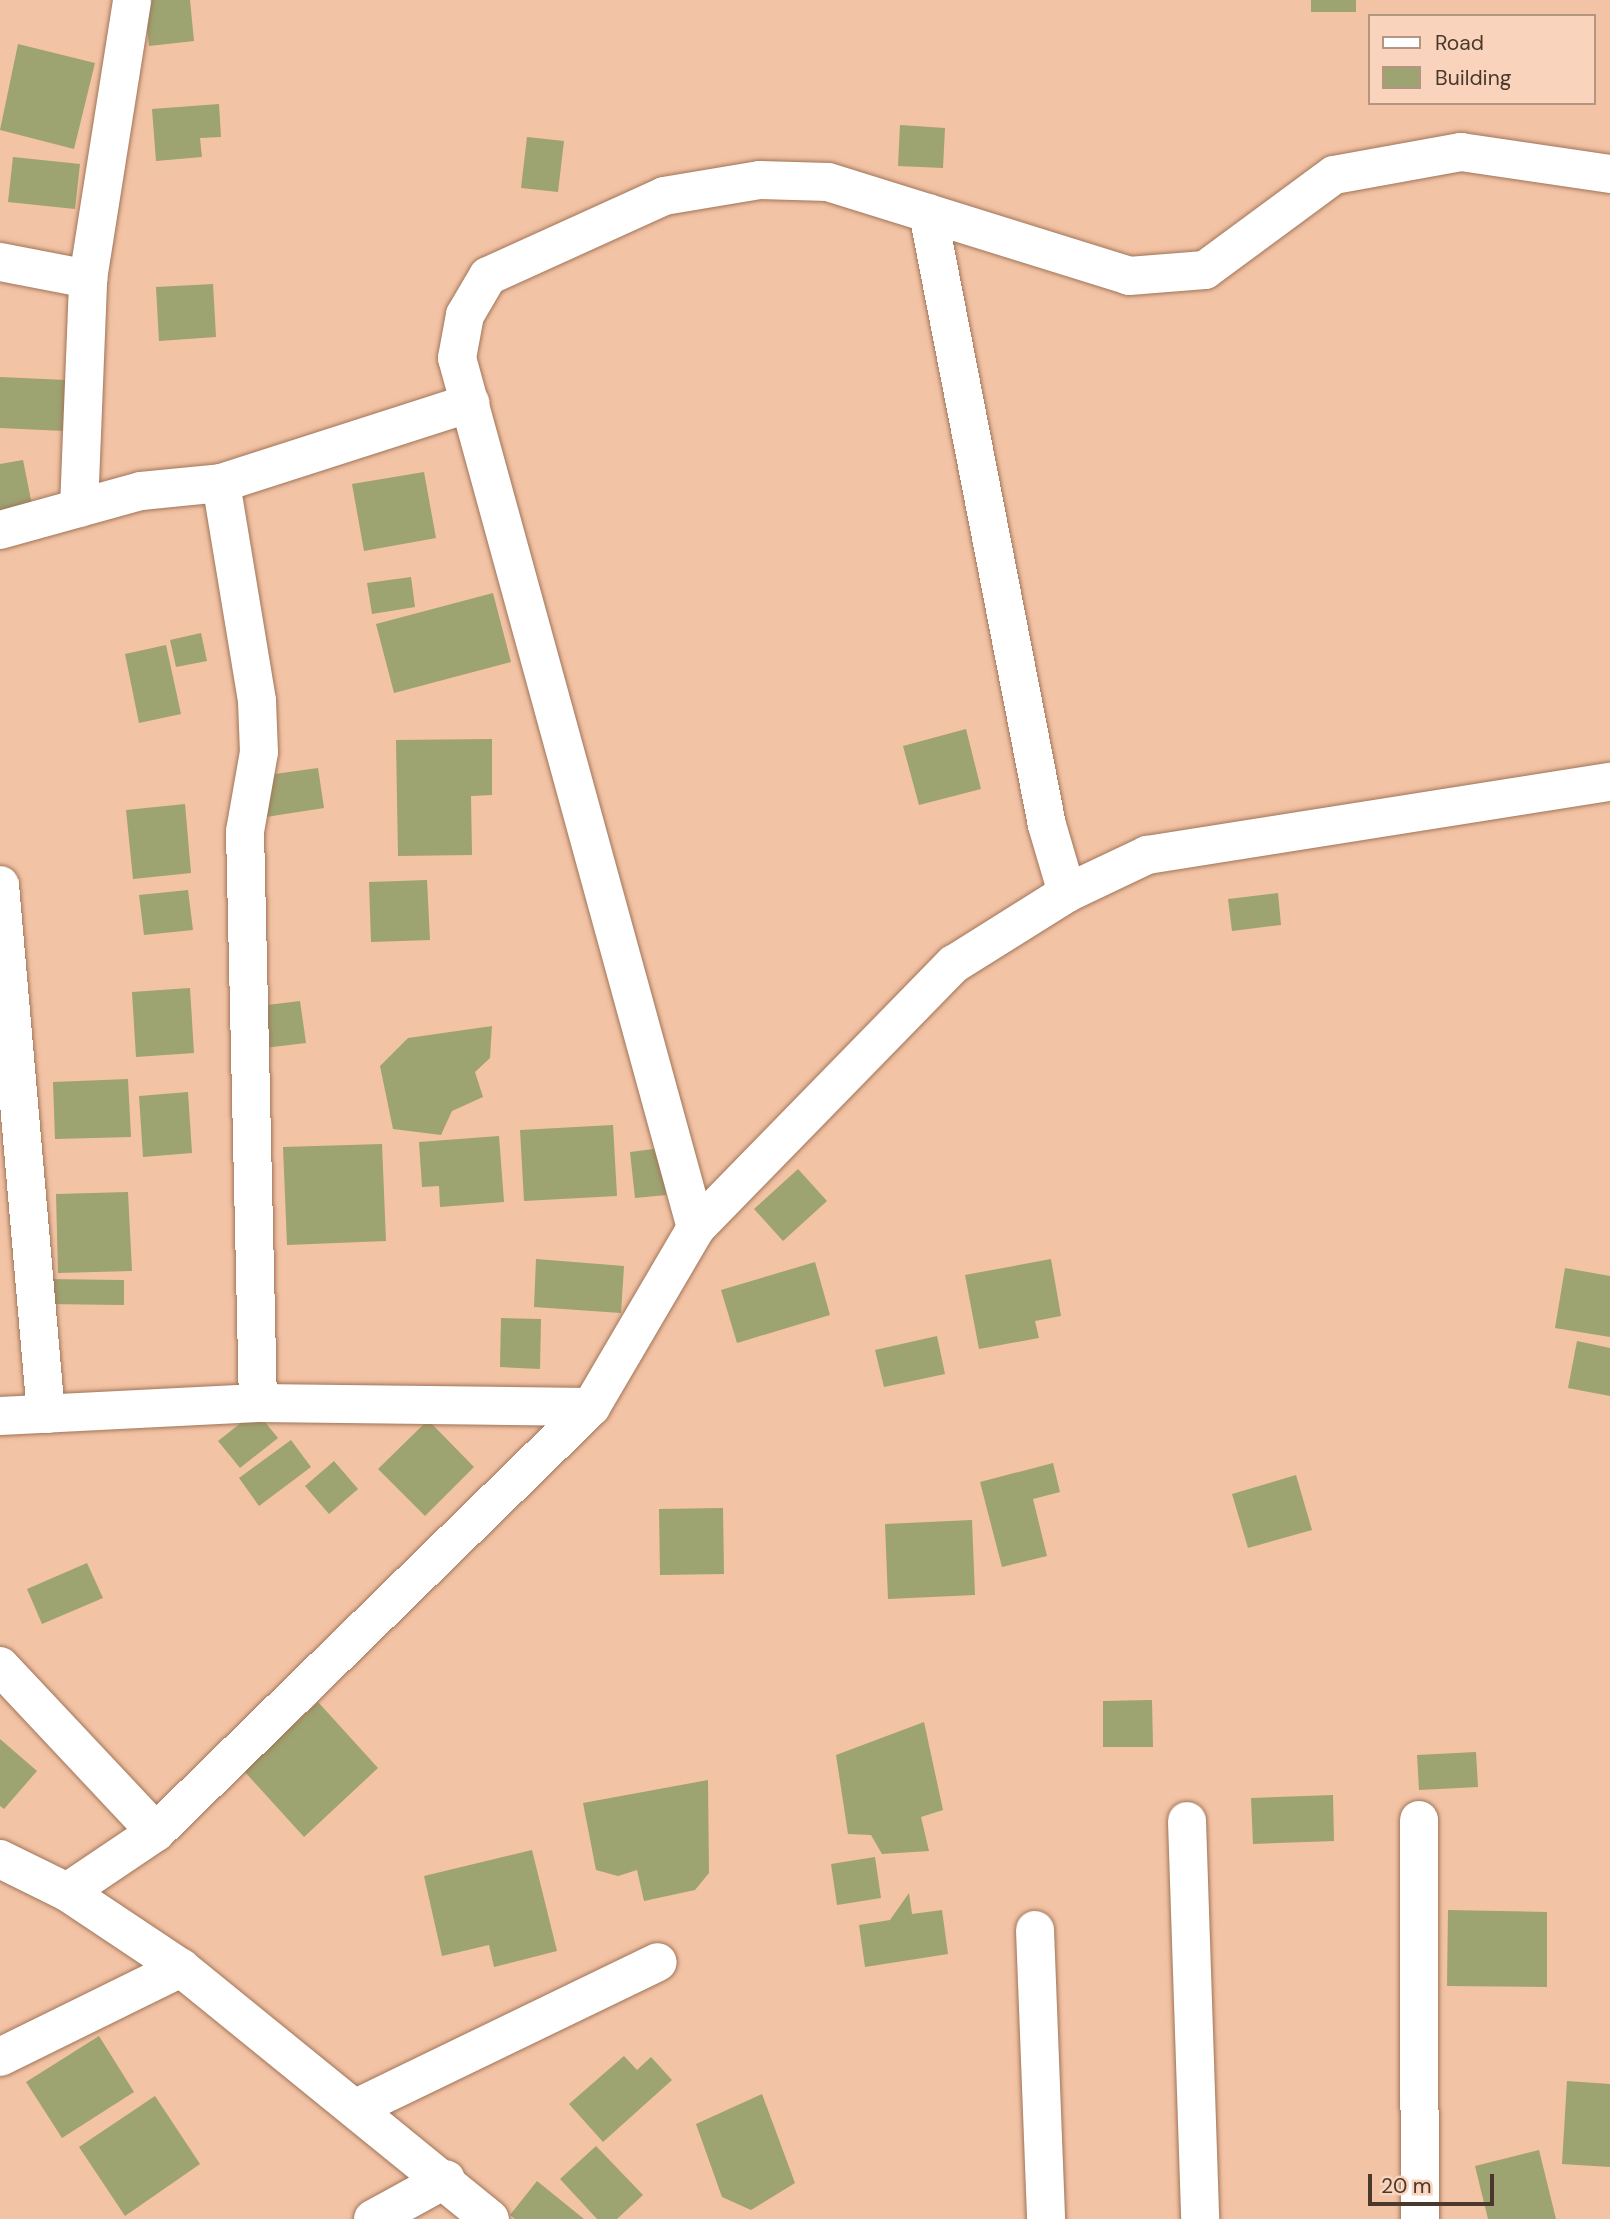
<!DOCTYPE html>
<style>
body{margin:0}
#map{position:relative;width:1610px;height:2219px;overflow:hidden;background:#f3c3a5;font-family:"DM Sans",sans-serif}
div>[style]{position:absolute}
.building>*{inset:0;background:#9da371}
.roads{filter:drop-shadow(0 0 2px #a07559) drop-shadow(0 0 2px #a07559)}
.minor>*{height:38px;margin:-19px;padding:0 19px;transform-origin:19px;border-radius:19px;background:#fff}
span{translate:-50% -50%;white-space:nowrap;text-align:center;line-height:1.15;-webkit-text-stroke:7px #f9d3bb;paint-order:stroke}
.legend{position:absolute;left:1368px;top:14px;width:228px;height:91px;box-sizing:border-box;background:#f9d3bb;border:2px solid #b39582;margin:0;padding:9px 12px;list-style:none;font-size:21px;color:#4b382c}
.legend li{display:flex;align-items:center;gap:14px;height:35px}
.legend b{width:35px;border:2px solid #b39582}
.scale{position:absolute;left:1368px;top:2174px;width:126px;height:32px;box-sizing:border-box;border:4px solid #4b382c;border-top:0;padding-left:9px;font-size:21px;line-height:24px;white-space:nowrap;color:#4b382c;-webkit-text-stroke:5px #f9d3bb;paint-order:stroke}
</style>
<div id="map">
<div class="building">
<i style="clip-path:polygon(144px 0,190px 0,194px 41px,149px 46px)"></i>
<i style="clip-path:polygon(1311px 0,1356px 0,1356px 12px,1311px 12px)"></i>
<i style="clip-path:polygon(18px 44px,95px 63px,74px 149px,0 130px)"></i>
<i style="clip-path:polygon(219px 104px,221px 137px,200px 138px,202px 157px,156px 161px,152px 109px)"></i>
<i style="clip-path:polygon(900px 125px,945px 128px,943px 168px,898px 166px)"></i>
<i style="clip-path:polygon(527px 137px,564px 141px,558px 192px,521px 188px)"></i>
<i style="clip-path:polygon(13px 157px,80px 164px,75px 209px,8px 202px)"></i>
<i style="clip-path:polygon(213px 284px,216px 337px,159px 341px,156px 287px)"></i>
<i style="clip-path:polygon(0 377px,66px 380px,64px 431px,0 428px)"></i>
<i style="clip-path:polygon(23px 460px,32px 505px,0 511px,0 464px)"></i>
<i style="clip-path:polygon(424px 472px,436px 538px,364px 551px,352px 484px)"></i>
<i style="clip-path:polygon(411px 577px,415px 607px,372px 614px,367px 583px)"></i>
<i style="clip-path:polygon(493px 593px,511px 662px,394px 693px,376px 624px)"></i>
<i style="clip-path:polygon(201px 633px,207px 661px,176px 667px,170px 640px)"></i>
<i style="clip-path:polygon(166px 645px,181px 714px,139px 723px,125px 654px)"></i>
<i style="clip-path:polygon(966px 729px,981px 789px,919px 805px,903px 746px)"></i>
<i style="clip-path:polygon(492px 739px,492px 795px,471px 796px,472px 855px,398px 856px,396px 740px)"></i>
<i style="clip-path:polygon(318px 768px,324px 808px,266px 817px,260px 776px)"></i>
<i style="clip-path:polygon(185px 804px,191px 873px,133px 879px,126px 810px)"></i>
<i style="clip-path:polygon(427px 880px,430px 940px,371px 942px,369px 882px)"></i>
<i style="clip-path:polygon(188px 890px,193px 930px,144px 935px,139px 895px)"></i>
<i style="clip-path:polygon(1278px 893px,1281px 925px,1232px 931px,1228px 899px)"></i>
<i style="clip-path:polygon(190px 988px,194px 1053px,136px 1057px,132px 992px)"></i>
<i style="clip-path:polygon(300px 1001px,306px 1043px,264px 1048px,259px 1006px)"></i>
<i style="clip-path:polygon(492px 1026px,490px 1058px,475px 1072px,483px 1097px,452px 1111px,441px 1135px,393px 1129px,380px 1066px,408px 1038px)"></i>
<i style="clip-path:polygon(128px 1079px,131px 1137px,55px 1139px,53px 1082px)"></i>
<i style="clip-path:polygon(188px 1092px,192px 1153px,143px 1157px,139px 1096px)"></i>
<i style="clip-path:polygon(613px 1125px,617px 1196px,524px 1201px,520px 1130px)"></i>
<i style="clip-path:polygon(499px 1136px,504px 1202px,440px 1207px,439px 1186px,422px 1187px,419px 1142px)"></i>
<i style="clip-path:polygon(382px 1144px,386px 1241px,287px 1245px,283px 1147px)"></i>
<i style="clip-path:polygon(661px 1148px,666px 1195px,635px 1198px,630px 1152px)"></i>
<i style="clip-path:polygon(798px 1169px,827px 1201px,783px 1241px,754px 1209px)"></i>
<i style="clip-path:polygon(128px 1192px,132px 1271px,58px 1273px,56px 1194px)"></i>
<i style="clip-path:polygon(536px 1259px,624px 1266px,621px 1313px,534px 1307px)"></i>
<i style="clip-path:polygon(1051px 1259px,1061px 1316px,1035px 1321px,1039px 1338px,979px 1349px,965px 1275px)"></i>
<i style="clip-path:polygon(815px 1262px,830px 1315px,737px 1343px,721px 1290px)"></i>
<i style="clip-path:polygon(1565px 1268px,1610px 1276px,1610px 1337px,1555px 1328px)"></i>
<i style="clip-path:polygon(45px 1279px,124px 1280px,124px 1305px,45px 1304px)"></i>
<i style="clip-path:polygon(501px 1318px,541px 1319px,540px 1369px,500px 1367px)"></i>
<i style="clip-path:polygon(937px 1336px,945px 1374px,884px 1387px,875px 1350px)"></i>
<i style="clip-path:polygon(1577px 1341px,1610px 1348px,1610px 1396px,1568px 1388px)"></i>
<i style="clip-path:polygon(256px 1411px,278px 1438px,240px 1468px,218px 1441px)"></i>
<i style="clip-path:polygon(428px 1420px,474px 1467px,425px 1516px,378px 1469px)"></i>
<i style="clip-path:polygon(291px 1440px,311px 1467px,259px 1506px,239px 1478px)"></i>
<i style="clip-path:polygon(334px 1461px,358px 1489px,329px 1514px,305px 1486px)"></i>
<i style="clip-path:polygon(1053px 1463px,1060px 1492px,1033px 1499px,1047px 1556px,1002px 1567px,980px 1482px)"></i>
<i style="clip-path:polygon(1296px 1475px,1312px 1530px,1248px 1548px,1232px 1494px)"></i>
<i style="clip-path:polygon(723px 1508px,724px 1574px,660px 1575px,659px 1509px)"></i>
<i style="clip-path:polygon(972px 1520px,975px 1595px,888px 1599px,885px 1524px)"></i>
<i style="clip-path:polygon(87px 1563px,103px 1598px,42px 1624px,27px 1589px)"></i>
<i style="clip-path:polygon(1152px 1700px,1153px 1747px,1103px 1747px,1103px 1701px)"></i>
<i style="clip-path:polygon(318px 1702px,378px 1768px,304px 1837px,244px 1771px)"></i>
<i style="clip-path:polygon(924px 1722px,943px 1810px,921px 1817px,929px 1851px,882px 1854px,871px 1835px,848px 1834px,836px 1755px)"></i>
<i style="clip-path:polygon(0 1739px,37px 1771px,4px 1809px,0 1806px)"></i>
<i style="clip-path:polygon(1476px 1752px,1478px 1787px,1419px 1790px,1417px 1755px)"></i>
<i style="clip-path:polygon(708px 1780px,709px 1873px,695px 1890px,644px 1901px,637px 1870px,618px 1876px,596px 1870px,583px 1803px)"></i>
<i style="clip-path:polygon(1333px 1795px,1334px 1841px,1253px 1844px,1251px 1798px)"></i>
<i style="clip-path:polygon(532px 1850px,557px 1951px,494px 1967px,489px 1945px,442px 1956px,424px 1876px)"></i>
<i style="clip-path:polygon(875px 1857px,881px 1898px,837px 1905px,831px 1864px)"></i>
<i style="clip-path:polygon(909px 1893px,912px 1914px,942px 1910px,948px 1954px,865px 1967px,859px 1925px,890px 1920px)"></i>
<i style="clip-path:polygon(1448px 1910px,1547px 1912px,1547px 1987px,1447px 1986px)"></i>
<i style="clip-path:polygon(99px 2036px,134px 2092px,62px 2138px,26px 2082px)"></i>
<i style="clip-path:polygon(624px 2056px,637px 2070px,651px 2057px,672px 2080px,603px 2142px,569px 2104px)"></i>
<i style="clip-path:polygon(1567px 2081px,1610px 2084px,1610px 2167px,1562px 2164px)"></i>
<i style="clip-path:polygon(762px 2094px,795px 2183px,751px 2210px,722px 2197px,696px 2124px)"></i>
<i style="clip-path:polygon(155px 2096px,200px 2164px,125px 2216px,79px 2147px)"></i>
<i style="clip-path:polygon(596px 2146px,643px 2195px,617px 2219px,597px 2219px,560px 2179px)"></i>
<i style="clip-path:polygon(1539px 2150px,1556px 2219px,1488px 2219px,1475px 2166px)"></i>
<i style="clip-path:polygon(537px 2181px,584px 2219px,515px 2219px,510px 2215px)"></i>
</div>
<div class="roads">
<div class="minor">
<i style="left:928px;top:213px;width:623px;rotate:79deg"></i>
<i style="left:1047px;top:825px;width:71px;rotate:73.6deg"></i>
<i style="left:0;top:262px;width:90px;rotate:10.9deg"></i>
<i style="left:221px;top:483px;width:221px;rotate:80.6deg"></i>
<i style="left:257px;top:701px;width:51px;rotate:87.8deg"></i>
<i style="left:259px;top:752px;width:80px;rotate:100deg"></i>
<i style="left:245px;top:831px;width:572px;rotate:88.7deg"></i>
<i style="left:79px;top:508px;width:229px;rotate:-87.7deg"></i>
<i style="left:88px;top:279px;width:282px;rotate:-81deg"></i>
<i style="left:0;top:530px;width:146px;rotate:-15.5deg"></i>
<i style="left:141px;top:491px;width:80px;rotate:-5.7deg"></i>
<i style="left:221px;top:483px;width:262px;rotate:-17.8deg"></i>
<i style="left:0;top:885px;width:531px;rotate:85.03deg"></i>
<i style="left:696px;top:1228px;width:902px;rotate:-105.36deg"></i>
<i style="left:457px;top:358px;width:44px;rotate:-79.5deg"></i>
<i style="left:465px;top:315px;width:45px;rotate:-59.5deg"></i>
<i style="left:488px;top:276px;width:193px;rotate:-24.4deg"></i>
<i style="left:664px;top:196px;width:97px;rotate:-9.5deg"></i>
<i style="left:760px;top:180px;width:68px;rotate:1.7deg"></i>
<i style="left:828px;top:182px;width:315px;rotate:17.3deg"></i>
<i style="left:1129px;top:276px;width:76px;rotate:-4.5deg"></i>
<i style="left:1205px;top:270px;width:160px;rotate:-36.4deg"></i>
<i style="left:1334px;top:175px;width:129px;rotate:-10.3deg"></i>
<i style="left:1461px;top:152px;width:151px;rotate:8.4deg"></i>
<i style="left:0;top:1416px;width:258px;rotate:-2.9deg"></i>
<i style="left:258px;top:1403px;width:333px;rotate:0.7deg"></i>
<i style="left:0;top:1666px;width:228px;rotate:46.8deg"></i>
<i style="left:1419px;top:1820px;width:399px;rotate:89.9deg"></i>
<i style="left:1187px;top:1821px;width:398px;rotate:88.1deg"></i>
<i style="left:0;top:1859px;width:75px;rotate:26.2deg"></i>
<i style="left:67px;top:1892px;width:137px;rotate:33.7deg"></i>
<i style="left:181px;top:1968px;width:398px;rotate:39.1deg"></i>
<i style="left:67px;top:1892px;width:107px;rotate:-34deg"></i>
<i style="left:156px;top:1832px;width:608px;rotate:-44.33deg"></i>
<i style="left:591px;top:1407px;width:208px;rotate:-59.6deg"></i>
<i style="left:696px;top:1228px;width:369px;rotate:-45.7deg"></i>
<i style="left:954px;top:964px;width:133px;rotate:-32.1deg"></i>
<i style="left:1067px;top:893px;width:89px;rotate:-25.4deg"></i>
<i style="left:1147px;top:855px;width:469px;rotate:-9deg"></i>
<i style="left:1035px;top:1930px;width:289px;rotate:87.8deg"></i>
<i style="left:0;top:2057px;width:202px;rotate:-26.2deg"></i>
<i style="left:356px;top:2108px;width:335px;rotate:-25.8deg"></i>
<i style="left:373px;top:2219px;width:83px;rotate:-28.7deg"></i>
</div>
</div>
<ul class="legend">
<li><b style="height:9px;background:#fff"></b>Road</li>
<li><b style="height:19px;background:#9da371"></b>Building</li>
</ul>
<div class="scale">20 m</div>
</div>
